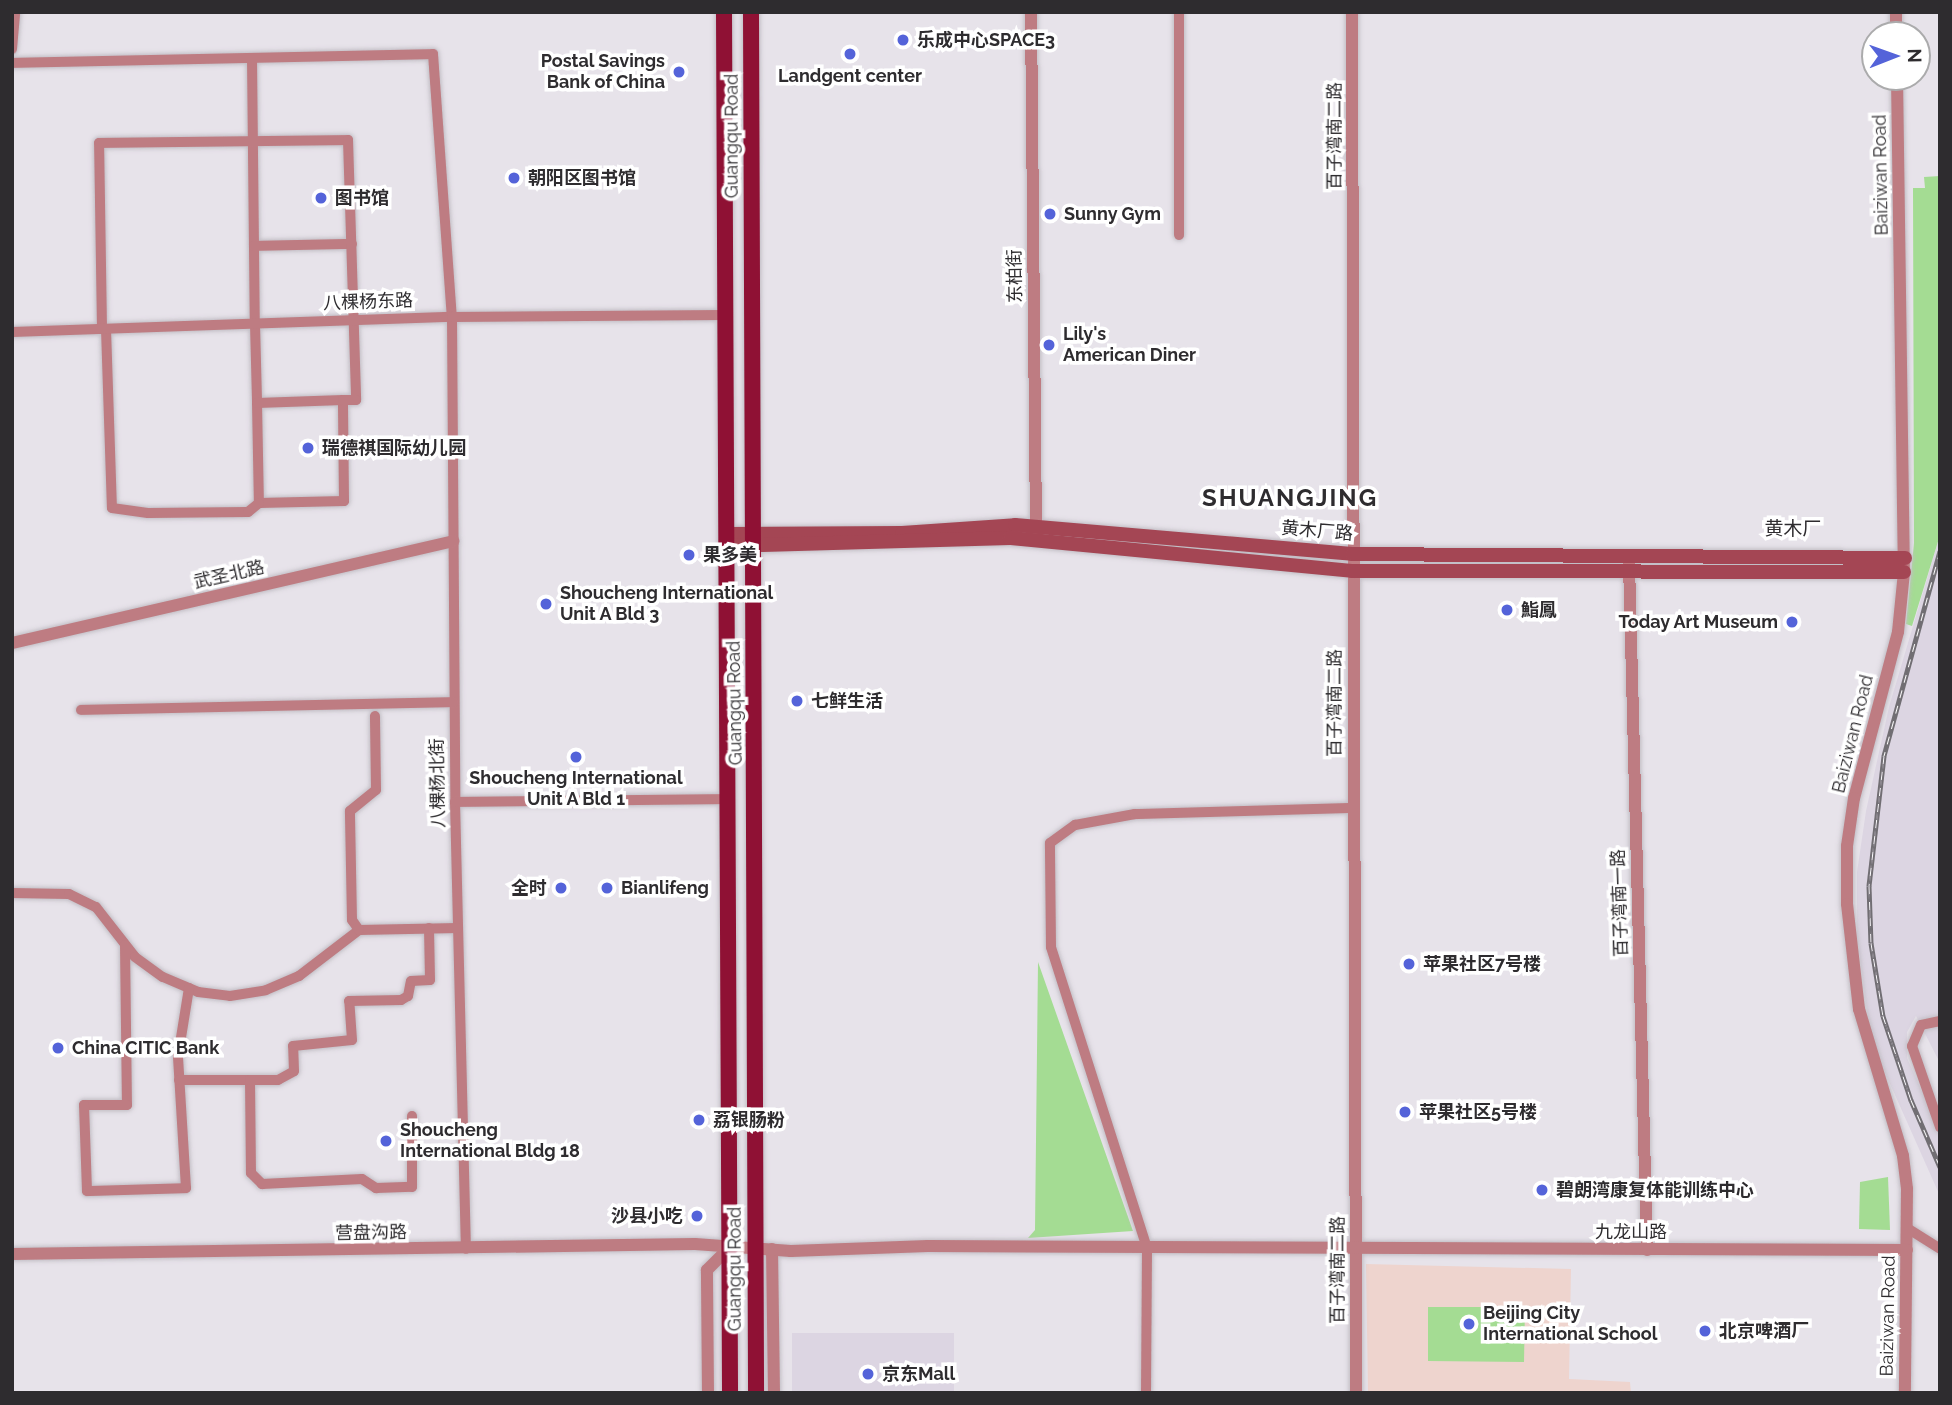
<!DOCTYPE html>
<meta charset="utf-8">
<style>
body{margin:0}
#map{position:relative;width:1952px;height:1405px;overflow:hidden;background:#e7e3ea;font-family:Raleway,"Noto Sans SC",sans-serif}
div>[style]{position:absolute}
.built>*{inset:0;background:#dcd5e2}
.education>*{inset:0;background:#eed4ce}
.green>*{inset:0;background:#a4dc93}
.roads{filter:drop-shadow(0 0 2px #c2bec5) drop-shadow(0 0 2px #c2bec5)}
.minor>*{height:10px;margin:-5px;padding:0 5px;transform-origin:5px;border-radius:5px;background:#be7c82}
.tertiary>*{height:12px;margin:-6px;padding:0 6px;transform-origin:6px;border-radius:6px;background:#be7c82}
.secondary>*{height:14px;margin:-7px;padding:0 7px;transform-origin:7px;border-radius:7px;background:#a44654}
.primary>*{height:16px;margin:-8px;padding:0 8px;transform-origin:8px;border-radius:8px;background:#8f1134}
.rail>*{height:5px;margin-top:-2.5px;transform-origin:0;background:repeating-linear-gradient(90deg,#fff 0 8px,#716e73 0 16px);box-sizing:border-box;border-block:2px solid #716e73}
.dots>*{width:19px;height:19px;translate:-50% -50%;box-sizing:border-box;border:4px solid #fff;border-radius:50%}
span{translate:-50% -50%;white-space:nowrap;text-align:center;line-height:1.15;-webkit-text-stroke:7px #fff;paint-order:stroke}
.poi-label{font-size:18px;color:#2e2c2f;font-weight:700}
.left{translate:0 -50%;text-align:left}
.right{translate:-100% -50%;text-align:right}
.street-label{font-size:18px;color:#2e2c2f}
.neighbourhood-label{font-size:19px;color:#2e2c2f}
.district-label{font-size:24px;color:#2e2c2f;font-weight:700;letter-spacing:2px}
.frame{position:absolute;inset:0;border:14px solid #2e2c2f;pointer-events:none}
.north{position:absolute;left:1861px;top:21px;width:70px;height:70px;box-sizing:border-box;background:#fff;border:2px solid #ababac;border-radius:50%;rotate:89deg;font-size:19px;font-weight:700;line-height:28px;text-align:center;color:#2e2c2f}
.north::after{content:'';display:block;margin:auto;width:24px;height:32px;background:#5463d9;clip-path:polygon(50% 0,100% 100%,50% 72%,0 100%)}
</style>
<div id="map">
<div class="built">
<i style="clip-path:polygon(1940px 535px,1940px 1063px,1916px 1016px,1907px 1032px,1907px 1058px,1940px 1132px,1940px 1196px,1883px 1068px,1869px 1024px,1857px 937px,1857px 872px,1866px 811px,1889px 707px)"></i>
<i style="clip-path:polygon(792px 1333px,954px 1333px,954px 1393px,792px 1393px)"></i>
</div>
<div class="education">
<i style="clip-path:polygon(1366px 1264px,1571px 1269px,1569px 1379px,1630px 1382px,1631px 1393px,1368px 1393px)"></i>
</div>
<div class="green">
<i style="clip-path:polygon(1940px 176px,1940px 535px,1912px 626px,1906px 624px,1914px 543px,1913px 188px,1925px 188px,1924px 177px)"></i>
<i style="clip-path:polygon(1038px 962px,1133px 1231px,1028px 1238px,1035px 1230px)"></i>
<i style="clip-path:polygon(1888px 1177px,1890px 1230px,1859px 1229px,1860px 1182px)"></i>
<i style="clip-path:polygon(1428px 1307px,1525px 1307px,1524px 1362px,1428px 1361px)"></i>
</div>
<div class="roads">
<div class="minor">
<i style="left:1179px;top:12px;width:223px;rotate:90deg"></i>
<i style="left:12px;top:49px;width:37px;rotate:-85deg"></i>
<i style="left:252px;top:58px;width:266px;rotate:89.4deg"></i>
<i style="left:255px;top:324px;width:79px;rotate:88.5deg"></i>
<i style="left:257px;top:403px;width:100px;rotate:88.9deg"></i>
<i style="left:259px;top:503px;width:85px;rotate:-1.3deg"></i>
<i style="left:344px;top:501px;width:101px;rotate:-90.6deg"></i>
<i style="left:343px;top:400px;width:86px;rotate:178deg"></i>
<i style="left:12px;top:63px;width:421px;rotate:-1.2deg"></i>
<i style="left:433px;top:54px;width:264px;rotate:85.9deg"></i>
<i style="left:452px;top:317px;width:485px;rotate:89.6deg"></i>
<i style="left:455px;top:802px;width:447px;rotate:88.6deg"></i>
<i style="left:254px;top:246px;width:98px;rotate:-1.2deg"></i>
<i style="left:102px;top:329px;width:186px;rotate:-90.9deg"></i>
<i style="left:99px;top:143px;width:249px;rotate:-0.7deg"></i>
<i style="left:348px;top:140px;width:260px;rotate:88.2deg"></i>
<i style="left:356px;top:400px;width:13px;rotate:180deg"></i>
<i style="left:106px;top:329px;width:179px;rotate:88.1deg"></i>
<i style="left:112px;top:508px;width:36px;rotate:8deg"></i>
<i style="left:148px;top:513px;width:100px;rotate:-0.6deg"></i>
<i style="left:248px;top:512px;width:14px;rotate:-39deg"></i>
<i style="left:12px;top:332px;width:440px;rotate:-2deg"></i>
<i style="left:452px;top:317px;width:273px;rotate:-0.4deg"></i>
<i style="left:81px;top:710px;width:373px;rotate:-1.2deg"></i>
<i style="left:455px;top:802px;width:273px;rotate:-0.6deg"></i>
<i style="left:12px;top:893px;width:57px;rotate:1deg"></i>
<i style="left:69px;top:894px;width:30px;rotate:26deg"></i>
<i style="left:96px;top:907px;width:63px;rotate:52deg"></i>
<i style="left:135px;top:957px;width:34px;rotate:36deg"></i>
<i style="left:163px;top:977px;width:38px;rotate:23deg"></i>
<i style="left:198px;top:992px;width:32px;rotate:7deg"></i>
<i style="left:230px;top:996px;width:36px;rotate:-9deg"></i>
<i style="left:266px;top:990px;width:36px;rotate:-23deg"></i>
<i style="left:299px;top:976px;width:76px;rotate:-37.5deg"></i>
<i style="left:359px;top:930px;width:99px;rotate:-1.2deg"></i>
<i style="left:359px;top:930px;width:12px;rotate:-125deg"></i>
<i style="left:352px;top:920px;width:109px;rotate:-91.1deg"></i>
<i style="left:350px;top:811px;width:33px;rotate:-39deg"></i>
<i style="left:376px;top:790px;width:74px;rotate:-90.8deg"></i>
<i style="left:125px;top:945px;width:160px;rotate:89.3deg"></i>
<i style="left:127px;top:1105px;width:43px;rotate:180deg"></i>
<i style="left:84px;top:1105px;width:86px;rotate:88deg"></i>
<i style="left:87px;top:1191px;width:99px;rotate:-1.7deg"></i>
<i style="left:186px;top:1188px;width:132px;rotate:-93.5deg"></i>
<i style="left:178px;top:1056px;width:69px;rotate:-80.8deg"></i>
<i style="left:1940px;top:1021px;width:19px;rotate:168deg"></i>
<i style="left:1921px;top:1025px;width:23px;rotate:113deg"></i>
<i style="left:1912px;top:1046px;width:86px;rotate:70.9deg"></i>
<i style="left:179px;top:1080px;width:71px"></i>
<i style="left:250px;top:1080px;width:93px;rotate:89.4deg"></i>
<i style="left:251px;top:1173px;width:16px;rotate:45deg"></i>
<i style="left:262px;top:1184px;width:100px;rotate:-2.9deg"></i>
<i style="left:362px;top:1179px;width:17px;rotate:33deg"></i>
<i style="left:376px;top:1188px;width:36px;rotate:-2deg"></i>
<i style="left:412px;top:1187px;width:71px;rotate:-90deg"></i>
<i style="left:250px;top:1080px;width:28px"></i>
<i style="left:278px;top:1080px;width:18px;rotate:-29deg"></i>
<i style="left:294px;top:1071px;width:25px;rotate:-92deg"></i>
<i style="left:293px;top:1046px;width:59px;rotate:-5.8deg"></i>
<i style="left:352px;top:1040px;width:39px;rotate:-94deg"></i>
<i style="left:349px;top:1001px;width:52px;rotate:-1.1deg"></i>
<i style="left:401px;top:1000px;width:8px;rotate:-30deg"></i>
<i style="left:408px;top:996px;width:15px;rotate:-79deg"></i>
<i style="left:411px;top:981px;width:19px;rotate:-3deg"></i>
<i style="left:430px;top:980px;width:52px;rotate:-91.1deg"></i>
<i style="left:1907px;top:1228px;width:39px;rotate:32deg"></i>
<i style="left:1146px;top:1393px;width:145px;rotate:-89.6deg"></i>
<i style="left:1147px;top:1248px;width:316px;rotate:-107.7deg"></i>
<i style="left:1051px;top:947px;width:104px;rotate:-90.6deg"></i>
<i style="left:1050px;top:843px;width:31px;rotate:-36deg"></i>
<i style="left:1075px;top:825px;width:61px;rotate:-10.4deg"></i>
<i style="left:1135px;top:814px;width:218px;rotate:-1.6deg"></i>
</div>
<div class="tertiary">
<i style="left:1031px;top:12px;width:525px;rotate:89.45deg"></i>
<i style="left:1352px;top:12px;width:1381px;rotate:89.83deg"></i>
<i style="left:1896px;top:12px;width:23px;rotate:90deg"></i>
<i style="left:1897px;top:77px;width:495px;rotate:89.2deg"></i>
<i style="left:1904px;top:572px;width:60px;rotate:95.7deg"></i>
<i style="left:1898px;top:632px;width:172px;rotate:104.8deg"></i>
<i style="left:1854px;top:798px;width:49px;rotate:98.3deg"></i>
<i style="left:1847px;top:846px;width:58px;rotate:90deg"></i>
<i style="left:1847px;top:904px;width:106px;rotate:83.5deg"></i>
<i style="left:1859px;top:1009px;width:153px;rotate:73.3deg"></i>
<i style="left:1903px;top:1156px;width:33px;rotate:83deg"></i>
<i style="left:1907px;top:1189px;width:204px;rotate:90.6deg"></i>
<i style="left:1629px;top:563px;width:687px;rotate:88.5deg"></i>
<i style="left:12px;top:643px;width:453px;rotate:-13deg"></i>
<i style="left:772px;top:1249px;width:144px;rotate:89.2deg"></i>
<i style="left:12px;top:1254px;width:683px;rotate:-0.84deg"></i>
<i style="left:695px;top:1244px;width:96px;rotate:4.2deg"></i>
<i style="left:791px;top:1251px;width:137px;rotate:-2.1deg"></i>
<i style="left:928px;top:1246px;width:979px;rotate:0.23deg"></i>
<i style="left:708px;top:1393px;width:123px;rotate:-90.5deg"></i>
<i style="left:707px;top:1270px;width:34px;rotate:-45deg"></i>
</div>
<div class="secondary">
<i style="left:727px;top:534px;width:175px;rotate:-0.3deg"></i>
<i style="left:902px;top:533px;width:113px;rotate:-4deg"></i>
<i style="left:1015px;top:525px;width:338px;rotate:4.9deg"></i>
<i style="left:1352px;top:554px;width:553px;rotate:0.41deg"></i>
<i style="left:727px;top:546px;width:283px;rotate:-1.6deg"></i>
<i style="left:1010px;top:538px;width:344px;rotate:5.5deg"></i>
<i style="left:1352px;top:571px;width:552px;rotate:0.1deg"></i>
</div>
<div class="primary">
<i style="left:724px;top:12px;width:1381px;rotate:89.75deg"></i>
<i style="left:751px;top:12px;width:1381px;rotate:89.79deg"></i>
</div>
</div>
<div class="rail">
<i style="left:1940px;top:551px;width:213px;rotate:105.3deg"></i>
<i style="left:1884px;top:756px;width:131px;rotate:96.6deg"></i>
<i style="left:1869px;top:886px;width:57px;rotate:88deg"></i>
<i style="left:1871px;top:943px;width:74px;rotate:80.7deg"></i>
<i style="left:1883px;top:1016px;width:89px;rotate:71.6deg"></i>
<i style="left:1911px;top:1100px;width:73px;rotate:66.6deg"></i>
</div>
<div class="dots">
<i style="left:903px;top:40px;background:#5463d9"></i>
<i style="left:850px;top:54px;background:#5463d9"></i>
<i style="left:679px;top:72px;background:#5463d9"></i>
<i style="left:514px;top:178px;background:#5463d9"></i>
<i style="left:321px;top:198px;background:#5463d9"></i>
<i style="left:1050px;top:214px;background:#5463d9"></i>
<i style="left:1049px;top:345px;background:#5463d9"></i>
<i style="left:308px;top:448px;background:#5463d9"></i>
<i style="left:689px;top:555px;background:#5463d9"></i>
<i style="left:546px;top:604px;background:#5463d9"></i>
<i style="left:1507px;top:610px;background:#5463d9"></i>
<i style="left:1792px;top:622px;background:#5463d9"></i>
<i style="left:797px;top:701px;background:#5463d9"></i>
<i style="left:576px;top:757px;background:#5463d9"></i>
<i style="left:561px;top:888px;background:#5463d9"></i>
<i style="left:607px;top:888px;background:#5463d9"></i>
<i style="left:1409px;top:964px;background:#5463d9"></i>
<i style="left:58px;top:1048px;background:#5463d9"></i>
<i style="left:1405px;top:1112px;background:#5463d9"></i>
<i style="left:699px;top:1120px;background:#5463d9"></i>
<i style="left:386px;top:1141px;background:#5463d9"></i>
<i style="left:1542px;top:1190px;background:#5463d9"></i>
<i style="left:697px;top:1216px;background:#5463d9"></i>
<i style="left:1469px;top:1324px;background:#5463d9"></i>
<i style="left:1705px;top:1331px;background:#5463d9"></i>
<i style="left:868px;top:1374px;background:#5463d9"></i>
</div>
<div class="poi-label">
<span class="left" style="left:917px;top:40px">乐成中心SPACE3</span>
<span class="right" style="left:665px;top:72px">Postal Savings<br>Bank of China</span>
<span style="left:850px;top:76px">Landgent center</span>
<span class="left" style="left:528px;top:178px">朝阳区图书馆</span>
<span class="left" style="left:335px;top:198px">图书馆</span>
<span class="left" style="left:1064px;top:214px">Sunny Gym</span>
<span class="left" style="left:1063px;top:345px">Lily's<br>American Diner</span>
<span class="left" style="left:322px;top:448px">瑞德祺国际幼儿园</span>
<span class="left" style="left:703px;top:555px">果多美</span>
<span class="left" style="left:560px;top:604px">Shoucheng International<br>Unit A Bld 3</span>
<span class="left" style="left:1521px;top:610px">鮨鳳</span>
<span class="right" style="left:1778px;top:622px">Today Art Museum</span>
<span class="left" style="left:811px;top:701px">七鲜生活</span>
<span style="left:576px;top:789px">Shoucheng International<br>Unit A Bld 1</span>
<span class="right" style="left:547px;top:888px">全时</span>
<span class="left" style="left:621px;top:888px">Bianlifeng</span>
<span class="left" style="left:1423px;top:964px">苹果社区7号楼</span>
<span class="left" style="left:72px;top:1048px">China CITIC Bank</span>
<span class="left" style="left:1419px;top:1112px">苹果社区5号楼</span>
<span class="left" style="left:713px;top:1120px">荔银肠粉</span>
<span class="left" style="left:400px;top:1141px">Shoucheng<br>International Bldg 18</span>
<span class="left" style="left:1556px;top:1190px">碧朗湾康复体能训练中心</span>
<span class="right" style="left:683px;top:1216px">沙县小吃</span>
<span class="left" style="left:1483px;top:1324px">Beijing City<br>International School</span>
<span class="left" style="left:1719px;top:1331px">北京啤酒厂</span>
<span class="left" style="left:882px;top:1374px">京东Mall</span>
</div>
<div class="street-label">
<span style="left:732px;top:136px;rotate:-90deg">Guangqu Road</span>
<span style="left:1335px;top:136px;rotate:-90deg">百子湾南二路</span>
<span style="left:1881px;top:175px;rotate:-91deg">Baiziwan Road</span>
<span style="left:1015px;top:276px;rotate:-91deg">东柏街</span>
<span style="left:368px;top:302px;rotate:-2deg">八棵杨东路</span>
<span style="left:1317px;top:531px;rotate:5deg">黄木厂路</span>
<span style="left:229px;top:575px;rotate:-13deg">武圣北路</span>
<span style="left:735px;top:703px;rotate:-91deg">Guangqu Road</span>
<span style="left:1335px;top:703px;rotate:-90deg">百子湾南二路</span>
<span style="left:1853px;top:734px;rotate:-76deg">Baiziwan Road</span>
<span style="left:438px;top:783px;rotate:-91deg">八棵杨北街</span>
<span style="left:1620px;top:903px;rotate:-92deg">百子湾南一路</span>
<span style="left:1631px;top:1232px">九龙山路</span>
<span style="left:371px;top:1233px;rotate:-1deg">营盘沟路</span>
<span style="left:735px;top:1269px;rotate:-90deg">Guangqu Road</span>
<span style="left:1338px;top:1270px;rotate:-90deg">百子湾南二路</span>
<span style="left:1888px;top:1316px;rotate:-89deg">Baiziwan Road</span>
</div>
<div class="neighbourhood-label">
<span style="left:1793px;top:529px">黄木厂</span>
</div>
<div class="district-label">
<span style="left:1290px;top:498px">SHUANGJING</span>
</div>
<div class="frame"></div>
<div class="north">N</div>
</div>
